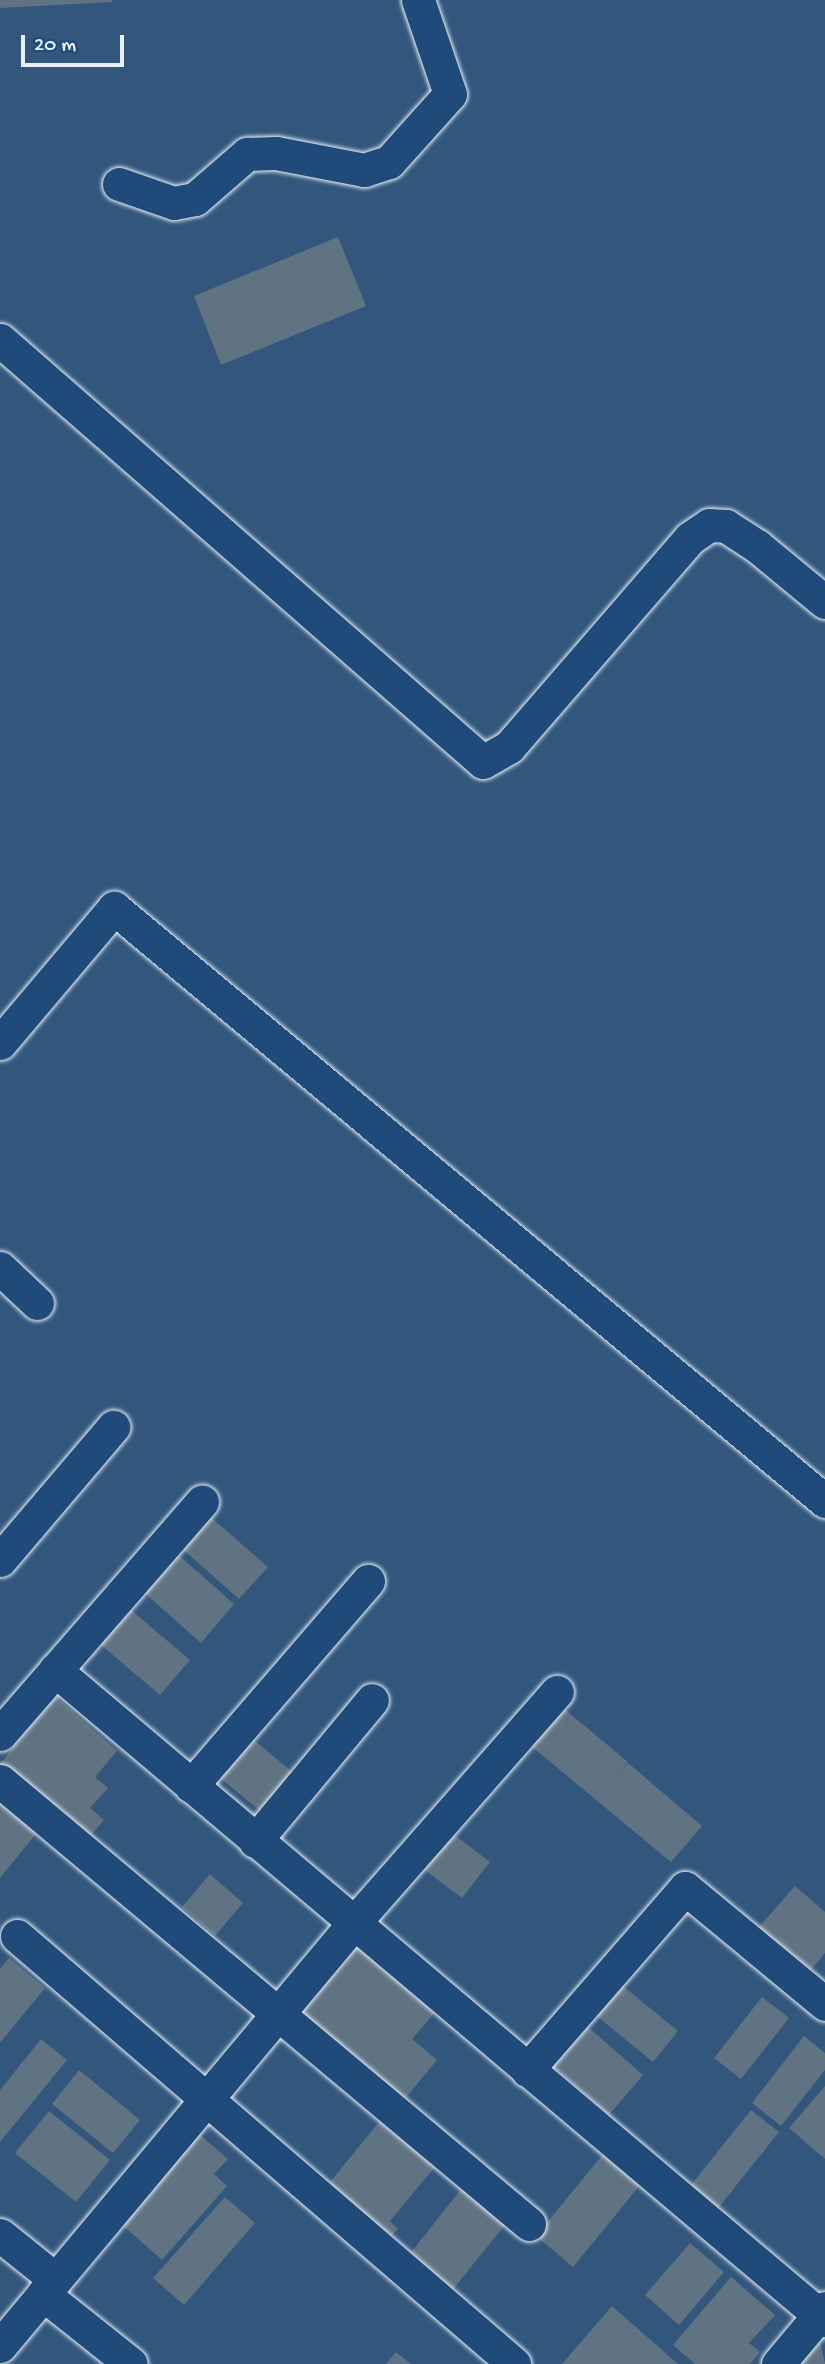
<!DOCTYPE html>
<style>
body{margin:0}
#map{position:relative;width:825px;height:2364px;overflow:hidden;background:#32567c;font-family:"Gochi Hand",sans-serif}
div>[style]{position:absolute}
.building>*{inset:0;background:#607382}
.roads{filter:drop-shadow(0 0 2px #e8f1f8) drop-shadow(0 0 2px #e8f1f8)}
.minor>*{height:33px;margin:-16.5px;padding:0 16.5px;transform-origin:16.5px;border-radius:16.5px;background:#1f4a7a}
span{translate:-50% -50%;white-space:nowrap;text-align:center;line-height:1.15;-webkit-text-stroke:5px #1f4a7a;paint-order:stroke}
.scale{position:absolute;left:21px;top:35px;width:103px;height:32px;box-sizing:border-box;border:4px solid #e8f1f8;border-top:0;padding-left:9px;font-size:21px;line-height:24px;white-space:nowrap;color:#e8f1f8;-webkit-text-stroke:5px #1f4a7a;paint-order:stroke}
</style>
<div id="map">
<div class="building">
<i style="clip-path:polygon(0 0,112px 0,112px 2px,0 8px)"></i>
<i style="clip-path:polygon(338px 237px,366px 306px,221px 365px,194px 296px)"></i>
<i style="clip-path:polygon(206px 1513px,268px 1567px,239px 1599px,178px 1545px)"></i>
<i style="clip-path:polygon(173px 1550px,234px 1604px,201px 1643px,139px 1588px)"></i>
<i style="clip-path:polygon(125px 1605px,190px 1660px,160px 1695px,95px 1640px)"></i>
<i style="clip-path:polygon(54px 1695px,117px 1751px,95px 1777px,108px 1788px,90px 1808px,104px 1820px,87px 1840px,0 1764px)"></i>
<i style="clip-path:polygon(556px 1702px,628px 1762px,617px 1775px,628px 1763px,702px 1826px,671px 1862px,525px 1741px)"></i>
<i style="clip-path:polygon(242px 1730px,302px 1780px,270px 1819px,209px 1769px)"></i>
<i style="clip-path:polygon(0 1787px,44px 1824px,0 1878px)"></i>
<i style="clip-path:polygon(447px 1829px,490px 1862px,462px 1898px,418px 1865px)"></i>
<i style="clip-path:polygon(210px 1874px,243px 1903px,215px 1936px,182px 1907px)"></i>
<i style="clip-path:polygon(795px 1886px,825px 1912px,825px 1953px,804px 1978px,753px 1934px)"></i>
<i style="clip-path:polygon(350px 1937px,437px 2010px,412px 2039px,437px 2060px,403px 2101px,291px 2008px)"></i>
<i style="clip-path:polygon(9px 1958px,45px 1988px,0 2043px,0 1969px)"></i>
<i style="clip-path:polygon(613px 1978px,678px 2031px,653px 2062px,588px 2009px)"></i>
<i style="clip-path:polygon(762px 1997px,789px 2018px,741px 2079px,714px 2058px)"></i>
<i style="clip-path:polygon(579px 2019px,643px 2075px,609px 2115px,545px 2059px)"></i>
<i style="clip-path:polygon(804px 2036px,825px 2053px,825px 2070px,781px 2126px,752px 2103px)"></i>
<i style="clip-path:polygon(41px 2039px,67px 2060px,0 2142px,0 2090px)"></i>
<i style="clip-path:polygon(79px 2070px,140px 2120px,113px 2153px,52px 2104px)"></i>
<i style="clip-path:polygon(825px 2086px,825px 2159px,789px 2128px)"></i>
<i style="clip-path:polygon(389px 2110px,444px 2156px,390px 2221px,398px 2229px,383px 2244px,321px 2193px)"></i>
<i style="clip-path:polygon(751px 2110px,779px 2132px,715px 2212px,687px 2190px)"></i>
<i style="clip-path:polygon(49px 2111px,110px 2160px,76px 2202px,15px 2153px)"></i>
<i style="clip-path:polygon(189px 2125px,228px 2159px,214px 2174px,227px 2186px,162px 2260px,111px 2215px)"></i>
<i style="clip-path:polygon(604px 2153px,641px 2184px,573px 2267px,536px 2236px)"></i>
<i style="clip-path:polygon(469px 2179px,513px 2215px,450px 2293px,406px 2259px)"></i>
<i style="clip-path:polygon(225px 2197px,255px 2223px,184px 2305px,153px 2278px)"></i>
<i style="clip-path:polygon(690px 2243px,724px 2272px,679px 2325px,645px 2295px)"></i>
<i style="clip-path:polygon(731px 2277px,775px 2315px,749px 2343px,760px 2352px,750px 2364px,695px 2364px,673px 2345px)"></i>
<i style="clip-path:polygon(612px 2306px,678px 2364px,562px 2364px)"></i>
<i style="clip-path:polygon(820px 2341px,825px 2364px,800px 2364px)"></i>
<i style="clip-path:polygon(396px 2352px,411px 2364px,386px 2364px)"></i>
</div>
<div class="roads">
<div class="minor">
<i style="left:119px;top:184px;width:58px;rotate:19.1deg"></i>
<i style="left:174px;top:203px;width:21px;rotate:-11deg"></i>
<i style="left:195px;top:199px;width:69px;rotate:-40.9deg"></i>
<i style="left:247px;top:154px;width:29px;rotate:-2deg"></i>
<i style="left:276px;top:153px;width:90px;rotate:10.9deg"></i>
<i style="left:364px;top:170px;width:26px;rotate:-18deg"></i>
<i style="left:389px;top:162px;width:91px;rotate:-48.1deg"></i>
<i style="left:450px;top:94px;width:99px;rotate:-108.8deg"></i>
<i style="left:0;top:340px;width:641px;rotate:41.14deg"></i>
<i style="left:483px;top:762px;width:30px;rotate:-30deg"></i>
<i style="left:509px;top:747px;width:276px;rotate:-49.1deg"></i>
<i style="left:690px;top:538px;width:23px;rotate:-34deg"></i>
<i style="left:709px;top:525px;width:17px;rotate:3deg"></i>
<i style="left:726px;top:526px;width:37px;rotate:33deg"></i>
<i style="left:757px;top:546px;width:88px;rotate:39.5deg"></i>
<i style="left:0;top:1043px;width:177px;rotate:-49.8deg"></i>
<i style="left:114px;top:908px;width:926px;rotate:39.83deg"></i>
<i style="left:0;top:1268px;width:51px;rotate:43.4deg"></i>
<i style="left:0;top:1560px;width:175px;rotate:-49.6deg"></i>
<i style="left:55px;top:1670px;width:1008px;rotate:40.17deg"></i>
<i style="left:0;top:1734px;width:308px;rotate:-49deg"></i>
<i style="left:0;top:1781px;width:690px;rotate:39.94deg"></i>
<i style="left:191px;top:1786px;width:271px;rotate:-49.2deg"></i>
<i style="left:255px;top:1841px;width:183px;rotate:-50.3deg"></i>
<i style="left:17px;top:1936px;width:656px;rotate:40.73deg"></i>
<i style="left:527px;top:2070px;width:241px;rotate:-49deg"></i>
<i style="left:685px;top:1888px;width:182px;rotate:39.6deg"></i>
<i style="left:0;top:2235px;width:70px;rotate:38.7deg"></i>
<i style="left:43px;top:2294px;width:112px;rotate:38.5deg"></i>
<i style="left:0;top:2346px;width:550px;rotate:-50.09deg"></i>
<i style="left:353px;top:1924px;width:309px;rotate:-48.7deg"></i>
<i style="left:778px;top:2364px;width:73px;rotate:-50deg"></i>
</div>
</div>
<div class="scale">20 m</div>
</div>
